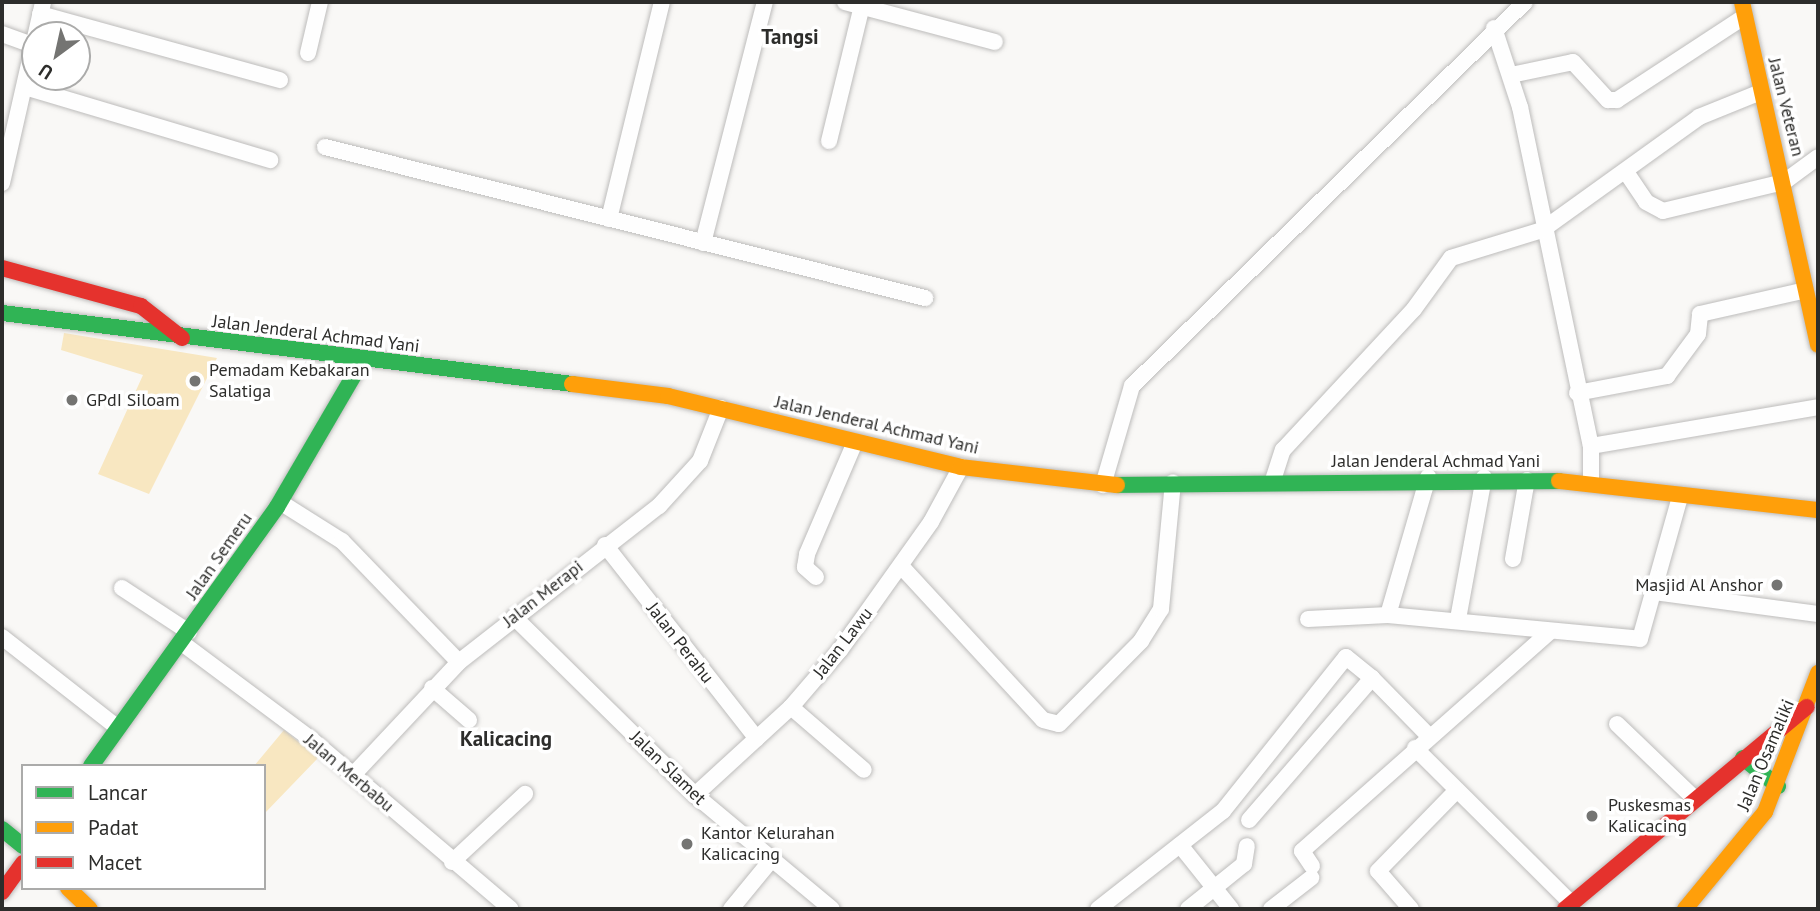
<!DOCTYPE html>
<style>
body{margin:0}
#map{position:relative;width:1820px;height:911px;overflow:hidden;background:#f9f8f6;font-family:"PT Sans",sans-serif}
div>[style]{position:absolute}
.green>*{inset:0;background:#f8e7c1}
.roads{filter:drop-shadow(0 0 2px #bdbcbb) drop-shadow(0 0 2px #bdbcbb)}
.street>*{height:16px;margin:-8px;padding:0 8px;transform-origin:8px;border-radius:8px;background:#fefefe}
.fast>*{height:16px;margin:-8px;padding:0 8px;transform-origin:8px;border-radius:8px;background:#30b455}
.slow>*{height:16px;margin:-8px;padding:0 8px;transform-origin:8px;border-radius:8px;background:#ff9f0a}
.jam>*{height:16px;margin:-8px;padding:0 8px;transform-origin:8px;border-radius:8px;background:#e5322d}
.dots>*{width:19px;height:19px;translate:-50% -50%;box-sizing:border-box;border:4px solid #fff;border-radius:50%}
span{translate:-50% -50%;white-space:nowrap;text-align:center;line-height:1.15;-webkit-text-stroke:7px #fff;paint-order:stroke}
.street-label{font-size:18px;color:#2d2d2b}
.poi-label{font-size:18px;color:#2d2d2b}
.left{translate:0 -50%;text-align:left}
.right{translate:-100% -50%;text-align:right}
.quarter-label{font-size:21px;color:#2d2d2b;font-weight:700}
.frame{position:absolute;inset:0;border:4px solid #2d2d2b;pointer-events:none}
.legend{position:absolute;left:21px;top:764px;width:245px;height:126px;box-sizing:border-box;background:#fff;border:2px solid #ababaa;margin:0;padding:9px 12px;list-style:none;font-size:21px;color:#2d2d2b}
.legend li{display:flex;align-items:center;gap:14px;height:35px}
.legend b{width:35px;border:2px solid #ababaa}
.north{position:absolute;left:21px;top:21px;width:70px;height:70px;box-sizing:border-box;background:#fff;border:2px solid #ababaa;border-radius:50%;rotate:213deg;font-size:19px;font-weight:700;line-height:28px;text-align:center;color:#2d2d2b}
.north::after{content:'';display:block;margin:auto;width:24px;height:32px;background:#747472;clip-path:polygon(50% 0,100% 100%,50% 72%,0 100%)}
</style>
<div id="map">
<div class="green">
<i style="clip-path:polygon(64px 333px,217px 358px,149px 494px,98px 474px,143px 375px,61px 350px)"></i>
<i style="clip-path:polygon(284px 730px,318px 758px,264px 814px,264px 766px,254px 766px)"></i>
</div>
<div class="roads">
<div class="street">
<i style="left:845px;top:2px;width:155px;rotate:14.9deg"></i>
<i style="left:40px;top:14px;width:249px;rotate:15.4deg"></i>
<i style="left:1494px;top:28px;width:83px;rotate:71.8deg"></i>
<i style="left:1520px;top:107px;width:346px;rotate:78.2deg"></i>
<i style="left:1591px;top:446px;width:37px;rotate:90deg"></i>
<i style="left:2px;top:34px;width:33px;rotate:20deg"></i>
<i style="left:308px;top:53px;width:52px;rotate:-76.8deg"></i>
<i style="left:1511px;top:75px;width:63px;rotate:-11.8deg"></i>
<i style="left:1573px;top:62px;width:52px;rotate:47.4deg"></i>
<i style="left:1608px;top:100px;width:9px"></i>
<i style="left:1617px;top:100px;width:152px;rotate:-33.2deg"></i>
<i style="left:25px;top:87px;width:256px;rotate:16.6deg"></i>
<i style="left:829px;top:141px;width:139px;rotate:-76.3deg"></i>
<i style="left:325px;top:147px;width:619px;rotate:14.13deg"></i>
<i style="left:1626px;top:172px;width:36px;rotate:56deg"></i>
<i style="left:1646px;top:202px;width:19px;rotate:28deg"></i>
<i style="left:1663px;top:211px;width:124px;rotate:-13.5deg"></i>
<i style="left:1784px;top:182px;width:42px;rotate:-36.3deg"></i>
<i style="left:2px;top:183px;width:186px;rotate:-77.2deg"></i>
<i style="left:609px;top:219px;width:223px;rotate:-76.3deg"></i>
<i style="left:703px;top:243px;width:249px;rotate:-75.6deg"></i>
<i style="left:1577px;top:393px;width:92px;rotate:-10.7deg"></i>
<i style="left:1667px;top:376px;width:52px;rotate:-53.6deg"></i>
<i style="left:1698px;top:334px;width:20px;rotate:-84deg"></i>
<i style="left:1700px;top:314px;width:105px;rotate:-12.7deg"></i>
<i style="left:1591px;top:446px;width:230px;rotate:-9.7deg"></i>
<i style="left:1273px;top:480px;width:32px;rotate:-72deg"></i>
<i style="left:1283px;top:450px;width:192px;rotate:-47.1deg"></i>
<i style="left:1414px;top:309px;width:63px;rotate:-54deg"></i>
<i style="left:1451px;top:258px;width:95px;rotate:-17.1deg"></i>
<i style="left:1542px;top:230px;width:193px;rotate:-35.7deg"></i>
<i style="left:1699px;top:117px;width:67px;rotate:-22deg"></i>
<i style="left:1103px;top:485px;width:103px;rotate:-73.7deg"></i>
<i style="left:1132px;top:386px;width:549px;rotate:-44.34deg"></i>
<i style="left:280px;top:502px;width:73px;rotate:32.2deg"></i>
<i style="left:342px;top:541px;width:168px;rotate:46deg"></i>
<i style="left:605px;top:545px;width:246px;rotate:51.9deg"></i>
<i style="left:1513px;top:559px;width:80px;rotate:-80deg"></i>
<i style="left:901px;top:566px;width:209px;rotate:47.3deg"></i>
<i style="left:1043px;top:720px;width:16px;rotate:14deg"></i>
<i style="left:1059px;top:724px;width:117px;rotate:-45.3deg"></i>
<i style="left:1141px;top:641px;width:38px;rotate:-58deg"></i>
<i style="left:1161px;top:609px;width:127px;rotate:-84.6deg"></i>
<i style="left:816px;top:577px;width:15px;rotate:-138deg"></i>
<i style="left:805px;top:567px;width:13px;rotate:-81deg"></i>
<i style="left:807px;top:554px;width:122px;rotate:-66.8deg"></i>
<i style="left:122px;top:588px;width:80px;rotate:33.3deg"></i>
<i style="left:1653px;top:592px;width:166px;rotate:7.6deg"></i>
<i style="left:1388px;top:615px;width:253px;rotate:5.4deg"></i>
<i style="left:1640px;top:639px;width:148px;rotate:-74.3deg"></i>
<i style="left:514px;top:617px;width:254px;rotate:44.5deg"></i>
<i style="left:695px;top:795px;width:178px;rotate:39.8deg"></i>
<i style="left:1308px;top:619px;width:80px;rotate:-2.9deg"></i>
<i style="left:1388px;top:615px;width:144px;rotate:-73.8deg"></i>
<i style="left:1458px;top:619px;width:144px;rotate:-79.6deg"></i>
<i style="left:2px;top:637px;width:147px;rotate:38.1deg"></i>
<i style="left:182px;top:643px;width:161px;rotate:36.7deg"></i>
<i style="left:311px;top:739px;width:262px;rotate:40.4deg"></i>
<i style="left:432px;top:688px;width:49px;rotate:40.9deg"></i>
<i style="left:791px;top:707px;width:96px;rotate:40.8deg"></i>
<i style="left:1617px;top:724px;width:108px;rotate:43.9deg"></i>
<i style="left:1415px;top:748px;width:221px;rotate:44.8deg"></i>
<i style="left:353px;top:775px;width:155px;rotate:-46.8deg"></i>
<i style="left:459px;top:662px;width:254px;rotate:-38deg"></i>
<i style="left:659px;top:506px;width:61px;rotate:-47.7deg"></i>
<i style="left:700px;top:461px;width:57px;rotate:-68.4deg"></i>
<i style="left:695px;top:795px;width:130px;rotate:-42.5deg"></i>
<i style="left:791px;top:707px;width:75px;rotate:-49.3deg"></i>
<i style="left:840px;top:650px;width:157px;rotate:-54.6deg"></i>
<i style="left:931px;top:522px;width:63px;rotate:-61.4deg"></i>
<i style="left:1249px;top:820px;width:188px;rotate:-49.1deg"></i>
<i style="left:1372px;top:678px;width:81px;rotate:45.5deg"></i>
<i style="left:1180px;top:845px;width:82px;rotate:51.4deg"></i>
<i style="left:452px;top:862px;width:100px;rotate:-43deg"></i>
<i style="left:1312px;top:866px;width:18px;rotate:-124deg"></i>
<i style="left:1302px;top:851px;width:332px;rotate:-41.5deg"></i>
<i style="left:731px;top:909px;width:65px;rotate:-50.6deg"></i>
<i style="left:1098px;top:909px;width:159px;rotate:-38.1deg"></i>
<i style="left:1223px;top:811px;width:197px;rotate:-51.4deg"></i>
<i style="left:1346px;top:657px;width:33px;rotate:39deg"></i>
<i style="left:1188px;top:909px;width:72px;rotate:-38.8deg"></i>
<i style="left:1244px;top:864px;width:18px;rotate:-81deg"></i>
<i style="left:1271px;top:909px;width:51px;rotate:-37.8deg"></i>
<i style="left:1411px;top:909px;width:50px;rotate:-131deg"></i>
<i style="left:1378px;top:871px;width:112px;rotate:-45.7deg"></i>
</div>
<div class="fast">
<i style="left:2px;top:313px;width:574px;rotate:7.1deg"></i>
<i style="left:1117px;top:485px;width:442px;rotate:-0.5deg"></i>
<i style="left:1743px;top:758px;width:45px;rotate:38.7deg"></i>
<i style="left:91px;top:766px;width:319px;rotate:-54.3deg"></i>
<i style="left:277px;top:507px;width:170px;rotate:-59.7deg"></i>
<i style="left:2px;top:829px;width:27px;rotate:39deg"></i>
</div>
<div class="slow">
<i style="left:1742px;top:2px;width:351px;rotate:77.5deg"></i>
<i style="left:572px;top:384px;width:97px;rotate:7.1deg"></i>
<i style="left:668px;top:396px;width:301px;rotate:13.6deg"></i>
<i style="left:961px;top:467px;width:157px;rotate:6.6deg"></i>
<i style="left:1559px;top:481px;width:261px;rotate:6.4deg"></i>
<i style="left:68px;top:888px;width:30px;rotate:44deg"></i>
<i style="left:1685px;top:909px;width:126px;rotate:-50.5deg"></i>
<i style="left:1765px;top:812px;width:149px;rotate:-69.1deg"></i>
</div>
<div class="jam">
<i style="left:2px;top:268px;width:144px;rotate:15.3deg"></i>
<i style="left:141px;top:306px;width:52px;rotate:38deg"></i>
<i style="left:2px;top:892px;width:36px;rotate:-54deg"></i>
<i style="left:1565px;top:909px;width:315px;rotate:-39.9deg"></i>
</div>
</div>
<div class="dots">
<i style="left:195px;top:381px;background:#747472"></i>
<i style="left:72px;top:400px;background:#747472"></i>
<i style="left:1777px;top:585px;background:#747472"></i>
<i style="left:1592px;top:816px;background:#747472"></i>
<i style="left:687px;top:844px;background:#747472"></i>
</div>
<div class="street-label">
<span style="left:1786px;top:107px;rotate:76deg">Jalan Veteran</span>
<span style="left:316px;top:334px;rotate:7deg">Jalan Jenderal Achmad Yani</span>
<span style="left:877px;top:425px;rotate:13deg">Jalan Jenderal Achmad Yani</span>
<span style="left:1436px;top:461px">Jalan Jenderal Achmad Yani</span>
<span style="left:219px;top:556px;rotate:-55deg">Jalan Semeru</span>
<span style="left:543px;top:594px;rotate:-38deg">Jalan Merapi</span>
<span style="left:680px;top:643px;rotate:52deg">Jalan Perahu</span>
<span style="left:843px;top:643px;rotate:-52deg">Jalan Lawu</span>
<span style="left:1766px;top:755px;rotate:-67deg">Jalan Osamaliki</span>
<span style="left:668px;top:768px;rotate:44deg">Jalan Slamet</span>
<span style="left:349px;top:773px;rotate:40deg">Jalan Merbabu</span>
</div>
<div class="poi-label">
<span class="left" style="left:209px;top:381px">Pemadam Kebakaran<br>Salatiga</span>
<span class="left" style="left:86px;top:400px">GPdI Siloam</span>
<span class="right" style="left:1763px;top:585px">Masjid Al Anshor</span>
<span class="left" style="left:1608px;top:816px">Puskesmas<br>Kalicacing</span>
<span class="left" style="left:701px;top:844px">Kantor Kelurahan<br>Kalicacing</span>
</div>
<div class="quarter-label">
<span style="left:790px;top:37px">Tangsi</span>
<span style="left:506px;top:739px">Kalicacing</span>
</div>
<div class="frame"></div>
<ul class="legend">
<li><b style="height:9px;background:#30b455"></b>Lancar</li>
<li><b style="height:9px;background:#ff9f0a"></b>Padat</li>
<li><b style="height:9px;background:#e5322d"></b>Macet</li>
</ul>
<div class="north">U</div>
</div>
